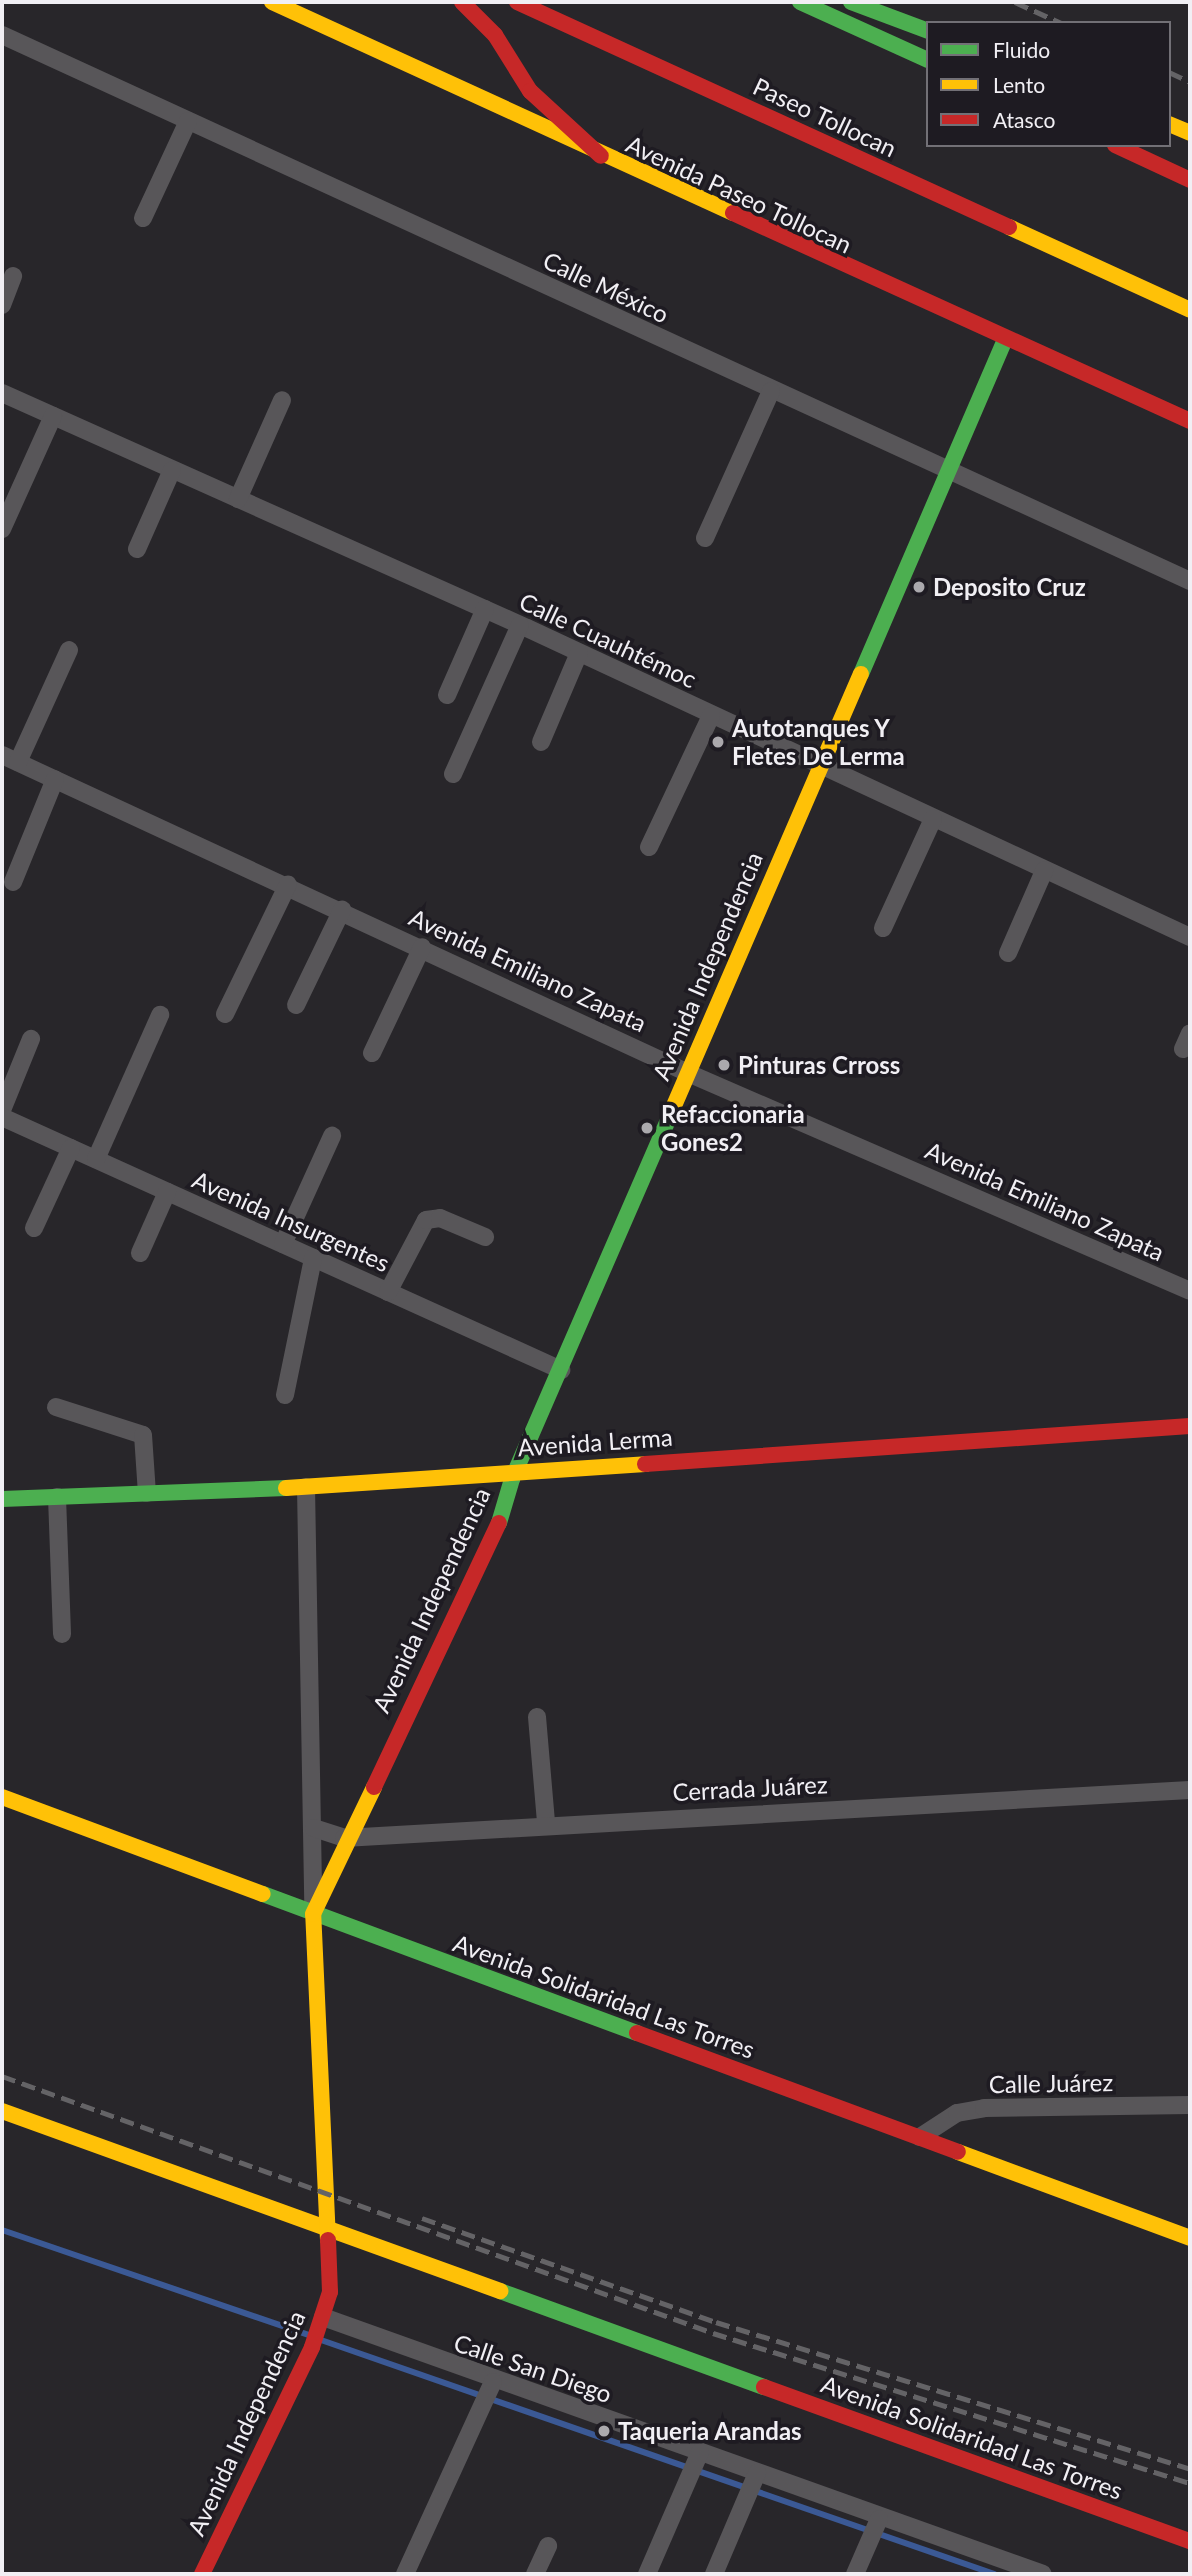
<!DOCTYPE html>
<meta charset="utf-8">
<style>
body{margin:0}
#map{position:relative;width:1192px;height:2576px;overflow:hidden;background:#28262a;font-family:Lato,sans-serif}
div>[style]{position:absolute}
.stream>*{height:6px;margin:-3px;padding:0 3px;transform-origin:3px;border-radius:3px;background:#3b5995}
.street>*{height:18px;margin:-9px;padding:0 9px;transform-origin:9px;border-radius:9px;background:#585659}
.fast>*{height:16px;margin:-8px;padding:0 8px;transform-origin:8px;border-radius:8px;background:#4caf50}
.slow>*{height:16px;margin:-8px;padding:0 8px;transform-origin:8px;border-radius:8px;background:#ffc107}
.jam>*{height:16px;margin:-8px;padding:0 8px;transform-origin:8px;border-radius:8px;background:#c62828}
.rail>*{height:5px;margin-top:-2.5px;transform-origin:0;background:repeating-linear-gradient(90deg,#646366 0 14px,transparent 0 21px)}
.dots>*{width:19px;height:19px;translate:-50% -50%;box-sizing:border-box;border:4px solid #1e1b22;border-radius:50%}
span{translate:-50% -50%;white-space:nowrap;text-align:center;line-height:1.15;-webkit-text-stroke:7px #1e1b22;paint-order:stroke}
.street-label{font-size:24px;color:#f1eff4}
.poi-label{font-size:24px;color:#f1eff4;font-weight:700}
.left{translate:0 -50%;text-align:left}
.frame{position:absolute;inset:0;border:4px solid #f1eff4;pointer-events:none}
.legend{position:absolute;left:926px;top:21px;width:245px;height:126px;box-sizing:border-box;background:#1e1b22;border:2px solid #727076;margin:0;padding:9px 12px;list-style:none;font-size:21px;color:#f1eff4}
.legend li{display:flex;align-items:center;gap:14px;height:35px}
.legend b{width:35px;border:2px solid #727076}
</style>
<div id="map">
<div class="stream">
<i style="left:2px;top:2230px;width:327px;rotate:18.9deg"></i>
<i style="left:321px;top:2340px;width:713px;rotate:19.17deg"></i>
</div>
<div class="street">
<i style="left:2px;top:35px;width:1307px;rotate:24.68deg"></i>
<i style="left:143px;top:218px;width:107px;rotate:-65.1deg"></i>
<i style="left:2px;top:305px;width:31px;rotate:-69deg"></i>
<i style="left:2px;top:393px;width:575px;rotate:24.11deg"></i>
<i style="left:527px;top:628px;width:731px;rotate:24.99deg"></i>
<i style="left:238px;top:499px;width:108px;rotate:-66deg"></i>
<i style="left:2px;top:529px;width:124px;rotate:-65.7deg"></i>
<i style="left:705px;top:538px;width:161px;rotate:-65.8deg"></i>
<i style="left:137px;top:549px;width:86px;rotate:-66.1deg"></i>
<i style="left:447px;top:695px;width:94px;rotate:-66.2deg"></i>
<i style="left:541px;top:742px;width:97px;rotate:-66.9deg"></i>
<i style="left:2px;top:755px;width:756px;rotate:24.87deg"></i>
<i style="left:688px;top:1073px;width:547px;rotate:23.47deg"></i>
<i style="left:18px;top:762px;width:123px;rotate:-65.5deg"></i>
<i style="left:453px;top:774px;width:163px;rotate:-65.8deg"></i>
<i style="left:649px;top:847px;width:145px;rotate:-64.7deg"></i>
<i style="left:13px;top:882px;width:111px;rotate:-67.8deg"></i>
<i style="left:883px;top:928px;width:120px;rotate:-65.4deg"></i>
<i style="left:1008px;top:953px;width:90px;rotate:-66.3deg"></i>
<i style="left:296px;top:1005px;width:106px;rotate:-64.2deg"></i>
<i style="left:225px;top:1014px;width:144px;rotate:-64.1deg"></i>
<i style="left:1183px;top:1049px;width:17px;rotate:-66deg"></i>
<i style="left:372px;top:1053px;width:117px;rotate:-64.7deg"></i>
<i style="left:2px;top:1110px;width:77px;rotate:-67.8deg"></i>
<i style="left:2px;top:1117px;width:614px;rotate:24.35deg"></i>
<i style="left:96px;top:1159px;width:158px;rotate:-66deg"></i>
<i style="left:34px;top:1228px;width:88px;rotate:-65.2deg"></i>
<i style="left:283px;top:1244px;width:119px;rotate:-65.6deg"></i>
<i style="left:140px;top:1253px;width:67px;rotate:-66.1deg"></i>
<i style="left:388px;top:1292px;width:81px;rotate:-62.2deg"></i>
<i style="left:426px;top:1220px;width:14px;rotate:-8deg"></i>
<i style="left:440px;top:1218px;width:49px;rotate:22.9deg"></i>
<i style="left:285px;top:1395px;width:140px;rotate:-78.4deg"></i>
<i style="left:56px;top:1407px;width:91px;rotate:17.8deg"></i>
<i style="left:143px;top:1435px;width:58px;rotate:86.1deg"></i>
<i style="left:306px;top:1487px;width:420px;rotate:89deg"></i>
<i style="left:57px;top:1497px;width:137px;rotate:87.9deg"></i>
<i style="left:537px;top:1717px;width:106px;rotate:85.1deg"></i>
<i style="left:314px;top:1828px;width:32px;rotate:18deg"></i>
<i style="left:344px;top:1838px;width:847px;rotate:-3.25deg"></i>
<i style="left:920px;top:2137px;width:44px;rotate:-33deg"></i>
<i style="left:957px;top:2113px;width:27px;rotate:-10deg"></i>
<i style="left:984px;top:2108px;width:206px;rotate:-0.8deg"></i>
<i style="left:323px;top:2317px;width:764px;rotate:19.64deg"></i>
<i style="left:405px;top:2574px;width:211px;rotate:-65.4deg"></i>
<i style="left:535px;top:2574px;width:31px;rotate:-65deg"></i>
<i style="left:647px;top:2574px;width:133px;rotate:-66.5deg"></i>
<i style="left:714px;top:2574px;width:110px;rotate:-66.9deg"></i>
<i style="left:855px;top:2574px;width:60px;rotate:-66.4deg"></i>
</div>
<div class="fast">
<i style="left:800px;top:2px;width:141px;rotate:24.4deg"></i>
<i style="left:851px;top:2px;width:82px;rotate:20.6deg"></i>
<i style="left:861px;top:674px;width:364px;rotate:-66.7deg"></i>
<i style="left:2px;top:1499px;width:284px;rotate:-2.2deg"></i>
<i style="left:499px;top:1523px;width:46px;rotate:-73.5deg"></i>
<i style="left:512px;top:1479px;width:404px;rotate:-66.5deg"></i>
<i style="left:263px;top:1894px;width:399px;rotate:20.4deg"></i>
<i style="left:500px;top:2291px;width:281px;rotate:20deg"></i>
</div>
<div class="slow">
<i style="left:272px;top:2px;width:507px;rotate:24.59deg"></i>
<i style="left:1169px;top:124px;width:23px;rotate:23deg"></i>
<i style="left:1009px;top:227px;width:199px;rotate:24.6deg"></i>
<i style="left:673px;top:1108px;width:473px;rotate:-66.6deg"></i>
<i style="left:286px;top:1488px;width:360px;rotate:-3.8deg"></i>
<i style="left:2px;top:1797px;width:278px;rotate:20.4deg"></i>
<i style="left:2px;top:2111px;width:530px;rotate:19.87deg"></i>
<i style="left:958px;top:2152px;width:247px;rotate:20.3deg"></i>
<i style="left:328px;top:2240px;width:326px;rotate:-92.6deg"></i>
<i style="left:313px;top:1914px;width:141px;rotate:-64.3deg"></i>
</div>
<div class="jam">
<i style="left:462px;top:2px;width:47px;rotate:45deg"></i>
<i style="left:495px;top:35px;width:66px;rotate:58deg"></i>
<i style="left:530px;top:91px;width:96px;rotate:42.5deg"></i>
<i style="left:517px;top:2px;width:541px;rotate:24.58deg"></i>
<i style="left:1115px;top:145px;width:83px;rotate:25deg"></i>
<i style="left:733px;top:213px;width:502px;rotate:24.47deg"></i>
<i style="left:645px;top:1464px;width:546px;rotate:-3.99deg"></i>
<i style="left:374px;top:1787px;width:292px;rotate:-64.7deg"></i>
<i style="left:637px;top:2033px;width:342px;rotate:20.3deg"></i>
<i style="left:764px;top:2387px;width:453px;rotate:19.9deg"></i>
<i style="left:202px;top:2574px;width:252px;rotate:-64.1deg"></i>
<i style="left:312px;top:2347px;width:58px;rotate:-71.9deg"></i>
<i style="left:330px;top:2292px;width:52px;rotate:-92.2deg"></i>
</div>
<div class="rail">
<i style="left:1015px;top:2px;width:51px;rotate:24.5deg"></i>
<i style="left:1169px;top:72px;width:23px;rotate:25deg"></i>
<i style="left:2px;top:2076px;width:756px;rotate:19.87deg"></i>
<i style="left:713px;top:2333px;width:500px;rotate:17.46deg"></i>
<i style="left:422px;top:2218px;width:312px;rotate:19.5deg"></i>
<i style="left:716px;top:2322px;width:496px;rotate:17.2deg"></i>
</div>
<div class="dots">
<i style="left:919px;top:587px;background:#aba9ad"></i>
<i style="left:718px;top:742px;background:#aba9ad"></i>
<i style="left:724px;top:1065px;background:#aba9ad"></i>
<i style="left:647px;top:1128px;background:#aba9ad"></i>
<i style="left:604px;top:2431px;background:#aba9ad"></i>
</div>
<div class="street-label">
<span style="left:825px;top:117px;rotate:25deg">Paseo Tollocan</span>
<span style="left:739px;top:194px;rotate:25deg">Avenida Paseo Tollocan</span>
<span style="left:606px;top:287px;rotate:25deg">Calle México</span>
<span style="left:608px;top:640px;rotate:25deg">Calle Cuauhtémoc</span>
<span style="left:707px;top:966px;rotate:-67deg">Avenida Independencia</span>
<span style="left:528px;top:970px;rotate:25deg">Avenida Emiliano Zapata</span>
<span style="left:1045px;top:1201px;rotate:24deg">Avenida Emiliano Zapata</span>
<span style="left:291px;top:1221px;rotate:24deg">Avenida Insurgentes</span>
<span style="left:595px;top:1442px;rotate:-4deg">Avenida Lerma</span>
<span style="left:431px;top:1600px;rotate:-65deg">Avenida Independencia</span>
<span style="left:750px;top:1788px;rotate:-3deg">Cerrada Juárez</span>
<span style="left:604px;top:1996px;rotate:20deg">Avenida Solidaridad Las Torres</span>
<span style="left:1051px;top:2083px;rotate:-1deg">Calle Juárez</span>
<span style="left:533px;top:2368px;rotate:19deg">Calle San Diego</span>
<span style="left:246px;top:2423px;rotate:-65deg">Avenida Independencia</span>
<span style="left:972px;top:2437px;rotate:20deg">Avenida Solidaridad Las Torres</span>
</div>
<div class="poi-label">
<span class="left" style="left:933px;top:587px">Deposito Cruz</span>
<span class="left" style="left:732px;top:742px">Autotanques Y<br>Fletes De Lerma</span>
<span class="left" style="left:738px;top:1065px">Pinturas Crross</span>
<span class="left" style="left:661px;top:1128px">Refaccionaria<br>Gones2</span>
<span class="left" style="left:618px;top:2431px">Taqueria Arandas</span>
</div>
<div class="frame"></div>
<ul class="legend">
<li><b style="height:9px;background:#4caf50"></b>Fluido</li>
<li><b style="height:9px;background:#ffc107"></b>Lento</li>
<li><b style="height:9px;background:#c62828"></b>Atasco</li>
</ul>
</div>
